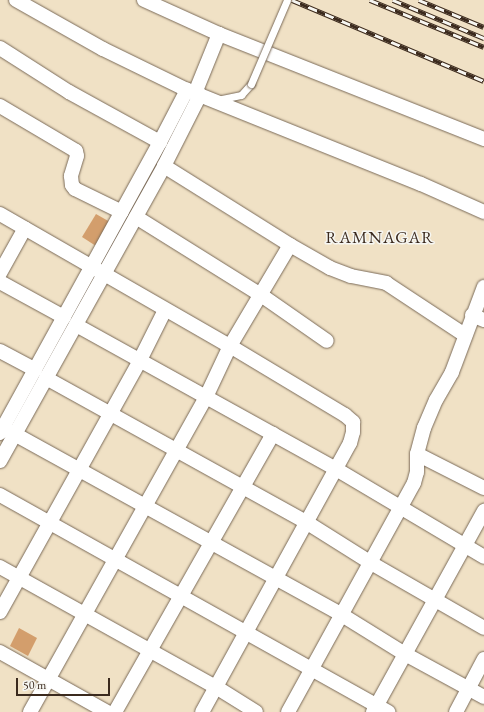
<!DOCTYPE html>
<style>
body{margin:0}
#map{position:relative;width:484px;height:712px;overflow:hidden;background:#f0e1c5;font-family:"EB Garamond",serif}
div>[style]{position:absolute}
.building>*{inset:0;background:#d39e6c}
.roads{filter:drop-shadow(0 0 1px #7a6a58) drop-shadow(0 0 1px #7a6a58)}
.service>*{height:7px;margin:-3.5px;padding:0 3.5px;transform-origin:3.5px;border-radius:3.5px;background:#fff}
.minor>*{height:14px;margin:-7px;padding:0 7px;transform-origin:7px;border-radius:7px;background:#fff}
.rail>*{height:4.5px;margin-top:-2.25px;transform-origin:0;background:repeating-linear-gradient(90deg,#f6f6f2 0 9px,#3b2a1e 0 18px);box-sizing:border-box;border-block:1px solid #3b2a1e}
.bridges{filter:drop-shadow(0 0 1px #7a6a58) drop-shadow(0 0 1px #7a6a58)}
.service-bridge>*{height:7px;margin:-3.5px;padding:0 3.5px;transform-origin:3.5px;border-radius:3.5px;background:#fff}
span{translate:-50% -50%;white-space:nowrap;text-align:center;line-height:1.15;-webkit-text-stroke:3px #f6f6f2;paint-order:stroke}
.quarter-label{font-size:17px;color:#3b2a1e;letter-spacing:1px}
.scale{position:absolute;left:16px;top:678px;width:94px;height:18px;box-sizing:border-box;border:2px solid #3b2a1e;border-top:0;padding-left:5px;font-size:12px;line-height:14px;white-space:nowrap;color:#3b2a1e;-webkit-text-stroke:3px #f6f6f2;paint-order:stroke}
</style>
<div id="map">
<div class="building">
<i style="clip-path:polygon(96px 214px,110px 222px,96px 246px,82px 237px)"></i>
<i style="clip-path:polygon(19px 628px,37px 638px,28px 656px,10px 646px)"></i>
</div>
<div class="roads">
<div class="service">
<i style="left:217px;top:100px;width:25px;rotate:-12deg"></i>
<i style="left:241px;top:95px;width:15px;rotate:-48deg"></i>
</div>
<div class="minor">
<i style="left:16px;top:0;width:100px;rotate:29.4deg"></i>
<i style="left:103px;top:49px;width:93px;rotate:26deg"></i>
<i style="left:187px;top:90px;width:252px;rotate:21.9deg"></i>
<i style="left:421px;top:184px;width:69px;rotate:24deg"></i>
<i style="left:144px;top:0;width:82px;rotate:24.4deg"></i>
<i style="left:219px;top:34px;width:285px;rotate:21.6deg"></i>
<i style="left:0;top:48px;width:82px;rotate:32.5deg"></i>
<i style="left:69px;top:92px;width:104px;rotate:28.8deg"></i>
<i style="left:195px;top:93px;width:64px;rotate:-67.9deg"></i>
<i style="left:0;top:106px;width:88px;rotate:30.6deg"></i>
<i style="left:76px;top:151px;width:5px;rotate:79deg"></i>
<i style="left:77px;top:156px;width:21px;rotate:107deg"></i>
<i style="left:71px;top:176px;width:9px;rotate:84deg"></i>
<i style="left:72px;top:185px;width:5px;rotate:53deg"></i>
<i style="left:75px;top:189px;width:52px;rotate:26.1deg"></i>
<i style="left:164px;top:166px;width:149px;rotate:32.1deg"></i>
<i style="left:290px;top:245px;width:46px;rotate:29.9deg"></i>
<i style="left:330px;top:268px;width:22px;rotate:21deg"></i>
<i style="left:351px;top:276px;width:36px;rotate:11deg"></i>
<i style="left:386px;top:283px;width:95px;rotate:33.4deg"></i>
<i style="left:0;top:214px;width:265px;rotate:29.9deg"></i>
<i style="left:230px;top:346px;width:134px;rotate:31deg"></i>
<i style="left:345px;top:415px;width:11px;rotate:41deg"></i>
<i style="left:353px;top:422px;width:10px;rotate:90deg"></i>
<i style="left:353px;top:432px;width:11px;rotate:105deg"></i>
<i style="left:350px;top:443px;width:307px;rotate:118.8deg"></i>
<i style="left:136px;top:217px;width:147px;rotate:32deg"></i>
<i style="left:261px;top:295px;width:80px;rotate:34.9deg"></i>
<i style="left:0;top:273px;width:51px;rotate:-60.9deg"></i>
<i style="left:0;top:282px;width:73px;rotate:28.7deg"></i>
<i style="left:472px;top:315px;width:13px;rotate:23deg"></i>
<i style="left:76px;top:325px;width:297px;rotate:29deg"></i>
<i style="left:336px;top:469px;width:172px;rotate:30.7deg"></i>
<i style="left:0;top:351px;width:40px;rotate:28deg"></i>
<i style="left:46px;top:378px;width:297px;rotate:29deg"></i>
<i style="left:306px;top:522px;width:77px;rotate:32.2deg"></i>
<i style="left:371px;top:563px;width:130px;rotate:29.9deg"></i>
<i style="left:0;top:426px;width:391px;rotate:28.9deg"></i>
<i style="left:342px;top:615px;width:74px;rotate:31.8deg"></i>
<i style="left:405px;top:654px;width:90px;rotate:28.6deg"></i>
<i style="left:0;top:433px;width:332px;rotate:-61.2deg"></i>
<i style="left:160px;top:142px;width:59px;rotate:-62.6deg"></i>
<i style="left:417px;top:454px;width:75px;rotate:26.9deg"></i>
<i style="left:0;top:461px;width:338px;rotate:-60.9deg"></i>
<i style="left:164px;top:166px;width:80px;rotate:-63.1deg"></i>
<i style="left:0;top:495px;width:445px;rotate:29.2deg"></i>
<i style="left:0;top:567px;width:247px;rotate:29.1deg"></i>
<i style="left:216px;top:687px;width:47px;rotate:32deg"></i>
<i style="left:0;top:612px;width:288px;rotate:-60.9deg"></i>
<i style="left:140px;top:360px;width:56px;rotate:-63.4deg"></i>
<i style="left:0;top:652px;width:123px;rotate:29.3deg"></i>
<i style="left:30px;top:712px;width:361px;rotate:-60.8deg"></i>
<i style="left:206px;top:397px;width:56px;rotate:-64.8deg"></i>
<i style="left:230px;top:346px;width:117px;rotate:-59.3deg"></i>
<i style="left:115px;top:712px;width:320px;rotate:-60.4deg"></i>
<i style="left:288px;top:712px;width:261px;rotate:-61.2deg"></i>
<i style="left:414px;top:483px;width:11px;rotate:-75deg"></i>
<i style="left:417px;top:472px;width:18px;rotate:-90deg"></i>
<i style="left:417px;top:454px;width:27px;rotate:-75deg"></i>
<i style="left:424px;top:428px;width:30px;rotate:-67deg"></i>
<i style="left:436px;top:400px;width:32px;rotate:-60deg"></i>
<i style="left:452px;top:372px;width:91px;rotate:-69.4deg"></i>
<i style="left:373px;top:712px;width:230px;rotate:-61.1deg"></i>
<i style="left:456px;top:712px;width:60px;rotate:-62.2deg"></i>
</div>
</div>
<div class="rail">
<i style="left:292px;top:0;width:208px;rotate:22.9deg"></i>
<i style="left:370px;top:0;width:123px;rotate:22.4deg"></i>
<i style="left:393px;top:0;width:99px;rotate:22.7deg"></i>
<i style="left:419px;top:0;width:70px;rotate:22.6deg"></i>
</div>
<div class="bridges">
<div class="service-bridge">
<i style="left:251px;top:84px;width:91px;rotate:-66.8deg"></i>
</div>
</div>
<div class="quarter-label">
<span style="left:380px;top:238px">RAMNAGAR</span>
</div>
<div class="scale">50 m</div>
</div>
